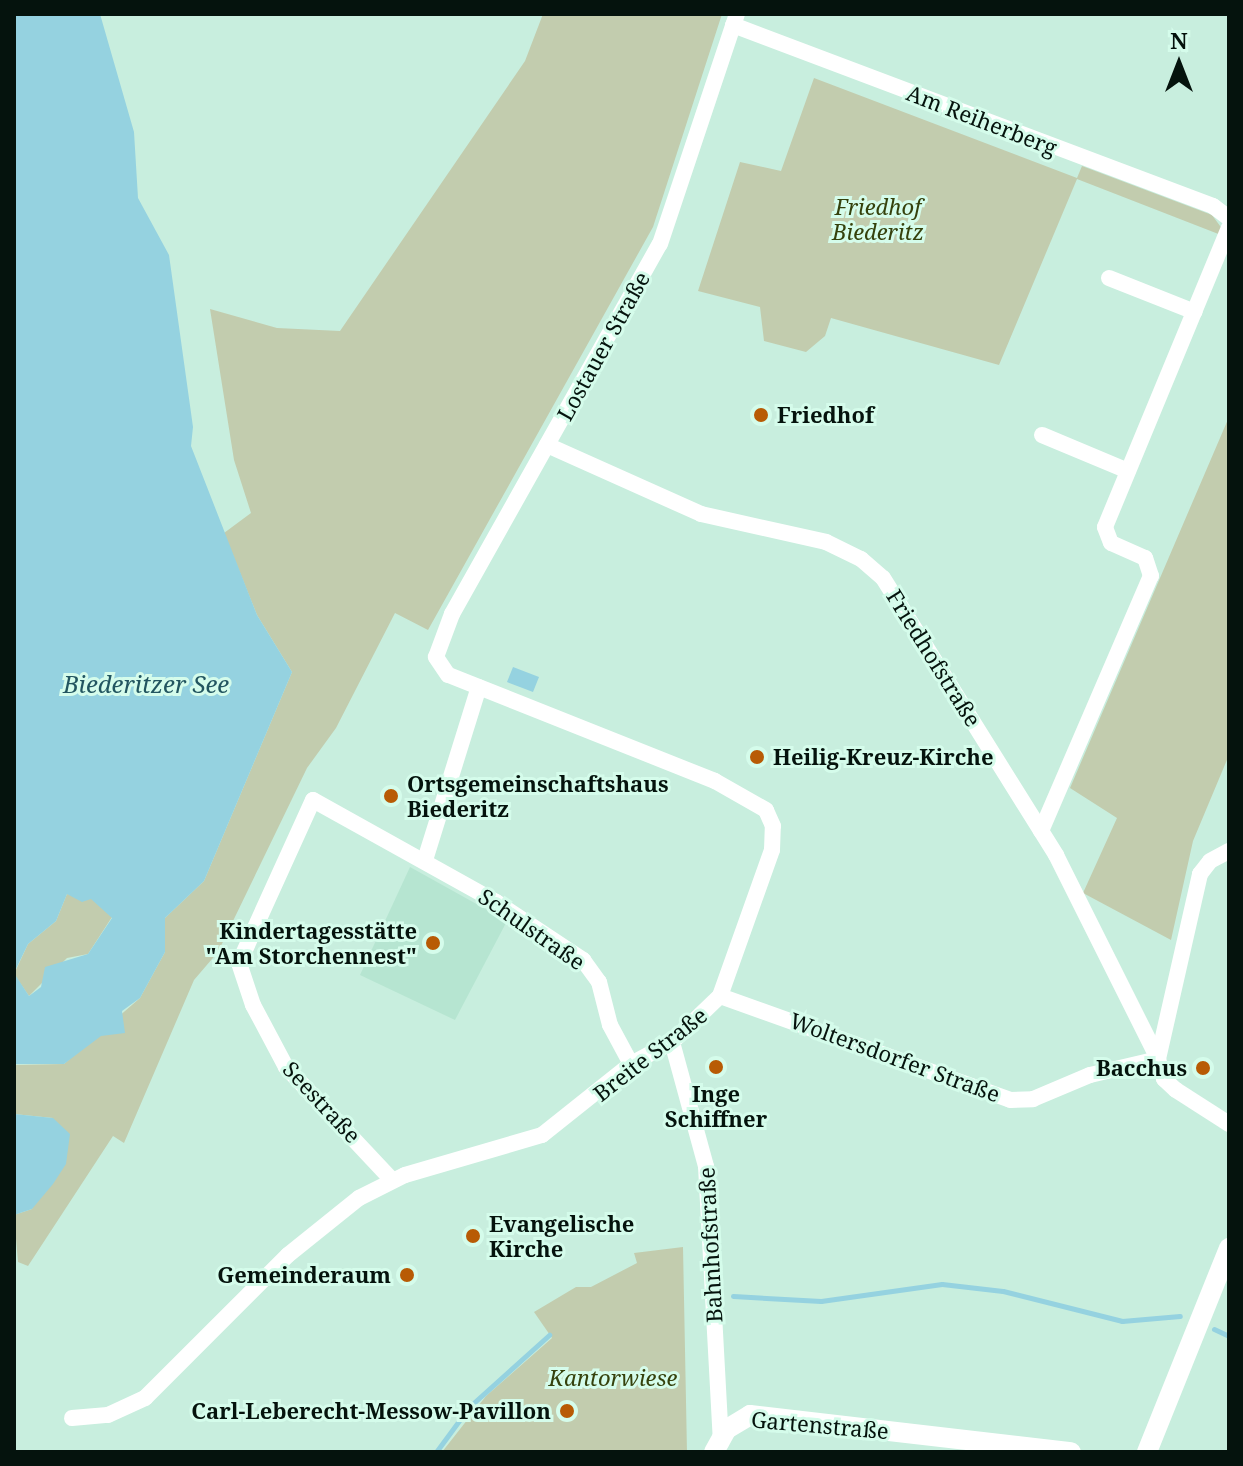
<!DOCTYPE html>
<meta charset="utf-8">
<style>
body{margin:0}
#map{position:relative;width:1243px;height:1466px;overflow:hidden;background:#c8eede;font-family:"Noto Serif",serif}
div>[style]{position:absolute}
.built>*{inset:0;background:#b6e5d1}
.green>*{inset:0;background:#c2ccae}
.water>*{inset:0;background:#95d2e0}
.stream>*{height:5px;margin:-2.5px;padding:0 2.5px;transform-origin:2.5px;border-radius:2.5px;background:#95d2e0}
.minor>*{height:16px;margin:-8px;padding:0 8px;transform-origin:8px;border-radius:8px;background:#fff}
.tertiary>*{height:20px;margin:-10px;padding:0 10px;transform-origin:10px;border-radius:10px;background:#fff}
.dots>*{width:22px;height:22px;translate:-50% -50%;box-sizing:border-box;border:4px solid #d5fceb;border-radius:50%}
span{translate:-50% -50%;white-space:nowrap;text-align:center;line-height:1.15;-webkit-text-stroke:6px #d5fceb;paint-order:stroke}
.street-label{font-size:22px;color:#05130d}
.park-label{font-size:22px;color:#35410c;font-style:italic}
.poi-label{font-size:22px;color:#05130d;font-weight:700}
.left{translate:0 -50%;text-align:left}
.right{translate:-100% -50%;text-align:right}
.water-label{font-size:24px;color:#225560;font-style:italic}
.frame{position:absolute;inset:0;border:16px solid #05130d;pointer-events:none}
.north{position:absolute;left:1139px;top:24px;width:80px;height:80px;-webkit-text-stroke:6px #d5fceb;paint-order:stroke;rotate:0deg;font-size:22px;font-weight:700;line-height:32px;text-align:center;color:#05130d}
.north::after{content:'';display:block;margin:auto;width:28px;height:36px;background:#05130d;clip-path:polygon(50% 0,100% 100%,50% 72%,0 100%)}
</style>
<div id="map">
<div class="built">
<i style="clip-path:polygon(410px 867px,507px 921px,455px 1020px,360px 975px)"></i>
</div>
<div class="green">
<i style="clip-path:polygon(543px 14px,722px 14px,653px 227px,428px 630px,395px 613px,336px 728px,307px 768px,218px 952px,194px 980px,124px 1143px,113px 1136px,28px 1266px,18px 1262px,14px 1215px,32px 1209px,53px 1118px,14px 1114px,14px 1065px,64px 1064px,140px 998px,165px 952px,165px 918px,204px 881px,292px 672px,257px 615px,224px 533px,251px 513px,234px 460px,210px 309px,277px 328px,340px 331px,525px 61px)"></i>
<i style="clip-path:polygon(814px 78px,1077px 178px,1082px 166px,1212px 215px,1223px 230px,1221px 235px,1077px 179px,999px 365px,831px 318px,825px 336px,806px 352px,764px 341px,760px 307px,698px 291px,740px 162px,781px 171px)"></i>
<i style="clip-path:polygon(1229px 417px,1229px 755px,1193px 841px,1171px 940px,1083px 893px,1117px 818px,1070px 788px)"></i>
<i style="clip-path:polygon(67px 894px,91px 898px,112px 917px,88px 954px,67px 958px,29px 996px,14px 974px,28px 944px,56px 921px)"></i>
<i style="clip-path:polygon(683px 1247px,687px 1452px,442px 1452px,486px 1396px,552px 1338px,534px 1312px,576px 1287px,591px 1287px,637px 1263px,634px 1253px)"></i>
</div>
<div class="water">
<i style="clip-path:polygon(evenodd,14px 14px,100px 14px,134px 132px,138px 198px,169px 255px,193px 427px,191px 446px,257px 615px,292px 672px,204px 881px,165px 918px,165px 952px,140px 998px,122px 1011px,125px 1033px,101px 1036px,64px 1064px,14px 1064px,14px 14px,67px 894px,82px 902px,91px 899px,112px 918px,88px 954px,45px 967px,41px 987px,29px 996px,14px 973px,28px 944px,56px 921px,67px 894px)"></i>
<i style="clip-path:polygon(513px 667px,539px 677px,533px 692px,507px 682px)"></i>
<i style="clip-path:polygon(14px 1114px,53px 1118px,70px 1134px,66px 1164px,53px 1184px,32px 1209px,14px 1215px)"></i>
</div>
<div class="stream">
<i style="left:733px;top:1296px;width:88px;rotate:3.3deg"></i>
<i style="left:821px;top:1301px;width:122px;rotate:-8deg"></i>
<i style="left:942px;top:1284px;width:61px;rotate:6.5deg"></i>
<i style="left:1003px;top:1291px;width:123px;rotate:14.1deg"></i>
<i style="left:1122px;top:1321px;width:58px;rotate:-4.9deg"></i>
<i style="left:1214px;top:1329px;width:17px;rotate:25deg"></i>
<i style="left:436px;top:1452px;width:56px;rotate:-53.7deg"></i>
<i style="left:469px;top:1407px;width:108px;rotate:-42deg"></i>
</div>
<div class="minor">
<i style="left:733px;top:25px;width:513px;rotate:20.66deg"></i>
<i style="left:1213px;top:206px;width:20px;rotate:37deg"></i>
<i style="left:1109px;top:278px;width:92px;rotate:21.6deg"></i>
<i style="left:1042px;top:435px;width:93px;rotate:22.7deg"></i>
<i style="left:547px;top:445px;width:169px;rotate:24.1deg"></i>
<i style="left:701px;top:514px;width:128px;rotate:12.6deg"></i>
<i style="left:826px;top:542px;width:39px;rotate:26deg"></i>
<i style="left:861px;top:559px;width:29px;rotate:41deg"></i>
<i style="left:883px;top:578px;width:327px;rotate:58deg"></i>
<i style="left:1056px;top:855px;width:228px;rotate:63.4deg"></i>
<i style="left:1041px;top:831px;width:278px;rotate:-66.7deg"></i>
<i style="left:1151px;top:576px;width:19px;rotate:-108deg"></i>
<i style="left:1145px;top:558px;width:37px;rotate:-156deg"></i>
<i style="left:1111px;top:543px;width:17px;rotate:-111deg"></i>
<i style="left:1105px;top:527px;width:324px;rotate:-67.5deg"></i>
<i style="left:425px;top:860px;width:181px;rotate:-72.7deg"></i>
<i style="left:720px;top:996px;width:308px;rotate:19.7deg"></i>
<i style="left:1010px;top:1100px;width:23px;rotate:-2deg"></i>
<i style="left:1033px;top:1099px;width:62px;rotate:-22.8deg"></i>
<i style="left:1090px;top:1075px;width:70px;rotate:-13.2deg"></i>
<i style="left:1158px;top:1059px;width:21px;rotate:73deg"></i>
<i style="left:1164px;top:1079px;width:16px;rotate:43deg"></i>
<i style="left:1176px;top:1090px;width:63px;rotate:32.7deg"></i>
<i style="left:672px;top:1042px;width:129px;rotate:74.7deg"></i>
<i style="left:706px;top:1166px;width:277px;rotate:86.9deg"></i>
<i style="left:1158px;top:1059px;width:190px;rotate:-77.2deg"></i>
<i style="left:1200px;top:874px;width:16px;rotate:-52deg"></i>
<i style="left:1210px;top:861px;width:21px;rotate:-28deg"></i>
<i style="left:392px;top:1180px;width:155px;rotate:-133.2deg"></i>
<i style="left:286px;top:1067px;width:70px;rotate:-118deg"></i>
<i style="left:253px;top:1005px;width:44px;rotate:-108.4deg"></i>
<i style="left:239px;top:963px;width:179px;rotate:-65.6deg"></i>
<i style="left:313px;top:800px;width:210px;rotate:29.1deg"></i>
<i style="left:496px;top:902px;width:105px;rotate:33.7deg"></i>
<i style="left:583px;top:960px;width:27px;rotate:54deg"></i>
<i style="left:599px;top:982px;width:44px;rotate:75.7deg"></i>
<i style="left:610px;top:1025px;width:44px;rotate:61.7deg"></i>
<i style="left:72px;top:1418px;width:36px;rotate:-5deg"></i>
<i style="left:108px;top:1415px;width:41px;rotate:-24.7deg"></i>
<i style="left:145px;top:1398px;width:202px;rotate:-45deg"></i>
<i style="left:288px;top:1255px;width:91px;rotate:-38.8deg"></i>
<i style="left:359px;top:1198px;width:51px;rotate:-26.6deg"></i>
<i style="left:405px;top:1175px;width:143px;rotate:-16.3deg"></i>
<i style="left:542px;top:1135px;width:114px;rotate:-38.6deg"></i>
<i style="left:631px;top:1064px;width:47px;rotate:-28.2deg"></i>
<i style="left:672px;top:1042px;width:66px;rotate:-43.8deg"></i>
<i style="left:720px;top:996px;width:155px;rotate:-70.4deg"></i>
<i style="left:772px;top:850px;width:24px;rotate:-88deg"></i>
<i style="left:773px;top:826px;width:17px;rotate:-114deg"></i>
<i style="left:766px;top:810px;width:59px;rotate:-150.4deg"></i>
<i style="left:715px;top:781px;width:287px;rotate:-158.3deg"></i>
<i style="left:448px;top:675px;width:22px;rotate:-124deg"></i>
<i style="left:436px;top:657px;width:46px;rotate:-69.6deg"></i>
<i style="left:452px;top:614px;width:424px;rotate:-60.7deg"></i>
<i style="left:660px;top:244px;width:243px;rotate:-71.5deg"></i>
</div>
<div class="tertiary">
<i style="left:714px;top:1452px;width:26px;rotate:-61deg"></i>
<i style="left:727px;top:1429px;width:27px;rotate:-31deg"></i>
<i style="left:750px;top:1415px;width:323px;rotate:6.6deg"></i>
<i style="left:1147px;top:1452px;width:220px;rotate:-68.1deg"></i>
</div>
<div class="dots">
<i style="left:761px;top:415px;background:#b85b05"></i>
<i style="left:757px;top:757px;background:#b85b05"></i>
<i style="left:391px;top:796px;background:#b85b05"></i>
<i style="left:433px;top:943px;background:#b85b05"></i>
<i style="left:716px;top:1067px;background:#b85b05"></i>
<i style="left:1203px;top:1068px;background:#b85b05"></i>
<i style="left:473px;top:1236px;background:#b85b05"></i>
<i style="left:407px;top:1275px;background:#b85b05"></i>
<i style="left:567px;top:1411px;background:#b85b05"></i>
</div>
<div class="street-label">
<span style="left:982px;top:120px;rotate:21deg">Am Reiherberg</span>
<span style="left:603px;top:346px;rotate:-61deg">Lostauer Straße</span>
<span style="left:934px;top:658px;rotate:58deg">Friedhofstraße</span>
<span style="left:532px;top:929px;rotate:35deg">Schulstraße</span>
<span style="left:650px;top:1054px;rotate:-38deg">Breite Straße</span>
<span style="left:895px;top:1057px;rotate:20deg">Woltersdorfer Straße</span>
<span style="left:322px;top:1102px;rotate:47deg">Seestraße</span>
<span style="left:710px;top:1245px;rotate:-93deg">Bahnhofstraße</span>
<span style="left:820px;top:1425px;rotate:5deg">Gartenstraße</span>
</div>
<div class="park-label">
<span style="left:878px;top:219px">Friedhof<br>Biederitz</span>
<span style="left:613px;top:1378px">Kantorwiese</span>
</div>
<div class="poi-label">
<span class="left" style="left:777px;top:415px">Friedhof</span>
<span class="left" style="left:773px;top:757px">Heilig-Kreuz-Kirche</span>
<span class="left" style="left:407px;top:796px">Ortsgemeinschaftshaus<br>Biederitz</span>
<span class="right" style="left:417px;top:943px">Kindertagesstätte<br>"Am Storchennest"</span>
<span class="right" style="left:1187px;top:1068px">Bacchus</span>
<span style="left:716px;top:1106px">Inge<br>Schiffner</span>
<span class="left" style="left:489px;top:1236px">Evangelische<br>Kirche</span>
<span class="right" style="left:391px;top:1275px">Gemeinderaum</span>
<span class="right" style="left:551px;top:1411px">Carl-Leberecht-Messow-Pavillon</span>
</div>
<div class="water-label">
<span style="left:146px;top:684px">Biederitzer See</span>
</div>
<div class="frame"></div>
<div class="north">N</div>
</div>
